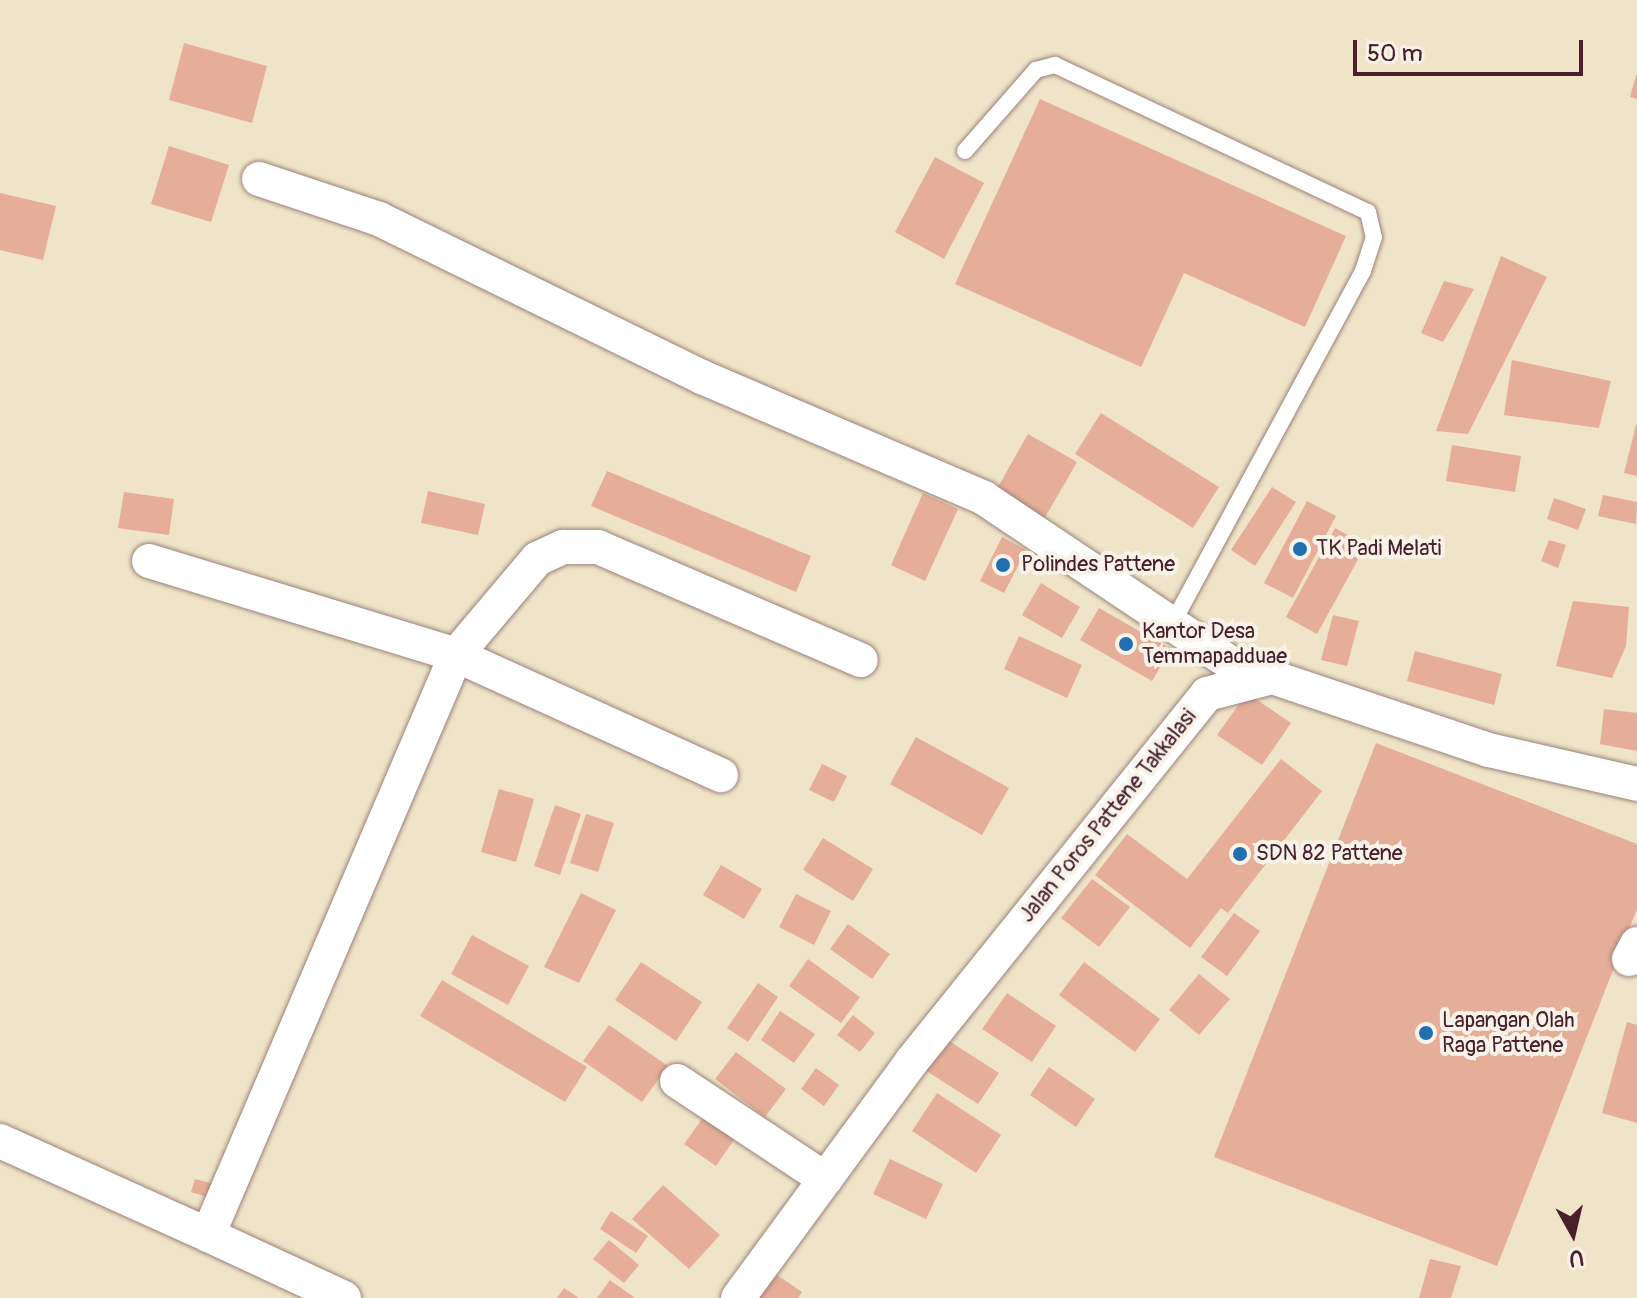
<!DOCTYPE html>
<style>
body{margin:0}
#map{position:relative;width:1637px;height:1298px;overflow:hidden;background:#efe4c8;font-family:Pangolin,sans-serif}
div>[style]{position:absolute}
.building>*{inset:0;background:#e6ae98}
.roads{filter:drop-shadow(0 0 2px #9c827a) drop-shadow(0 0 2px #9c827a)}
.lane>*{height:16px;margin:-8px;padding:0 8px;transform-origin:8px;border-radius:8px;background:#fff}
.street>*{height:34px;margin:-17px;padding:0 17px;transform-origin:17px;border-radius:17px;background:#fff}
.dots>*{width:22px;height:22px;translate:-50% -50%;box-sizing:border-box;border:4px solid #f7f3e8;border-radius:50%}
span{translate:-50% -50%;white-space:nowrap;text-align:center;line-height:1.15;-webkit-text-stroke:8px #f7f3e8;paint-order:stroke}
.poi-label{font-size:22px;color:#4a1f2b}
.left{translate:0 -50%;text-align:left}
.street-label{font-size:22px;color:#4a1f2b}
.north{position:absolute;left:1533px;top:1194px;width:80px;height:80px;-webkit-text-stroke:6px #f7f3e8;paint-order:stroke;rotate:172deg;font-size:22px;font-weight:700;line-height:32px;text-align:center;color:#4a1f2b}
.north::after{content:'';display:block;margin:auto;width:28px;height:36px;background:#4a1f2b;clip-path:polygon(50% 0,100% 100%,50% 72%,0 100%)}
.scale{position:absolute;left:1353px;top:40px;width:230px;height:36px;box-sizing:border-box;border:4px solid #4a1f2b;border-top:0;padding-left:10px;font-size:24px;line-height:28px;white-space:nowrap;color:#4a1f2b;-webkit-text-stroke:6px #f7f3e8;paint-order:stroke}
</style>
<div id="map">
<div class="building">
<i style="clip-path:polygon(184px 43px,267px 66px,252px 123px,169px 100px)"></i>
<i style="clip-path:polygon(1636px 75px,1637px 75px,1637px 99px,1630px 97px)"></i>
<i style="clip-path:polygon(1040px 99px,1346px 236px,1305px 327px,1184px 273px,1141px 367px,955px 284px)"></i>
<i style="clip-path:polygon(169px 146px,229px 165px,211px 222px,151px 204px)"></i>
<i style="clip-path:polygon(935px 157px,984px 183px,944px 259px,895px 232px)"></i>
<i style="clip-path:polygon(0 193px,56px 206px,43px 260px,0 250px)"></i>
<i style="clip-path:polygon(1501px 256px,1547px 277px,1468px 434px,1436px 431px)"></i>
<i style="clip-path:polygon(1444px 281px,1474px 289px,1443px 342px,1421px 333px)"></i>
<i style="clip-path:polygon(1512px 360px,1611px 381px,1599px 428px,1504px 415px)"></i>
<i style="clip-path:polygon(1101px 413px,1219px 487px,1193px 528px,1075px 454px)"></i>
<i style="clip-path:polygon(1636px 425px,1637px 425px,1637px 476px,1624px 473px)"></i>
<i style="clip-path:polygon(1028px 434px,1077px 462px,1043px 521px,994px 494px)"></i>
<i style="clip-path:polygon(1452px 445px,1521px 456px,1515px 492px,1446px 481px)"></i>
<i style="clip-path:polygon(607px 471px,811px 556px,796px 592px,591px 506px)"></i>
<i style="clip-path:polygon(1272px 487px,1296px 502px,1255px 566px,1231px 550px)"></i>
<i style="clip-path:polygon(428px 491px,485px 504px,478px 535px,421px 523px)"></i>
<i style="clip-path:polygon(124px 492px,174px 499px,169px 535px,118px 528px)"></i>
<i style="clip-path:polygon(923px 493px,958px 509px,925px 581px,891px 565px)"></i>
<i style="clip-path:polygon(1603px 495px,1637px 502px,1636px 524px,1598px 516px)"></i>
<i style="clip-path:polygon(1554px 498px,1586px 509px,1578px 530px,1547px 519px)"></i>
<i style="clip-path:polygon(1307px 501px,1336px 516px,1293px 598px,1264px 583px)"></i>
<i style="clip-path:polygon(1335px 528px,1366px 545px,1317px 634px,1286px 617px)"></i>
<i style="clip-path:polygon(1002px 537px,1026px 550px,1004px 593px,980px 581px)"></i>
<i style="clip-path:polygon(1549px 540px,1566px 545px,1558px 568px,1541px 561px)"></i>
<i style="clip-path:polygon(1041px 583px,1080px 607px,1062px 638px,1022px 615px)"></i>
<i style="clip-path:polygon(1573px 601px,1629px 607px,1626px 646px,1612px 678px,1556px 666px)"></i>
<i style="clip-path:polygon(1099px 608px,1171px 649px,1152px 681px,1080px 640px)"></i>
<i style="clip-path:polygon(1333px 615px,1359px 621px,1347px 666px,1321px 660px)"></i>
<i style="clip-path:polygon(1019px 636px,1082px 665px,1067px 698px,1004px 669px)"></i>
<i style="clip-path:polygon(1415px 651px,1502px 674px,1494px 705px,1407px 681px)"></i>
<i style="clip-path:polygon(1247px 693px,1291px 723px,1262px 765px,1217px 735px)"></i>
<i style="clip-path:polygon(1604px 709px,1637px 713px,1637px 751px,1600px 744px)"></i>
<i style="clip-path:polygon(916px 737px,1009px 788px,982px 835px,890px 784px)"></i>
<i style="clip-path:polygon(1376px 743px,1637px 844px,1637px 909px,1497px 1266px,1214px 1157px)"></i>
<i style="clip-path:polygon(1281px 759px,1322px 791px,1228px 913px,1221px 908px,1190px 948px,1095px 875px,1127px 834px,1187px 879px)"></i>
<i style="clip-path:polygon(822px 764px,847px 776px,834px 802px,809px 790px)"></i>
<i style="clip-path:polygon(499px 789px,534px 799px,516px 862px,481px 852px)"></i>
<i style="clip-path:polygon(555px 805px,581px 814px,560px 875px,534px 866px)"></i>
<i style="clip-path:polygon(586px 814px,614px 823px,598px 872px,570px 863px)"></i>
<i style="clip-path:polygon(823px 838px,873px 869px,853px 901px,803px 870px)"></i>
<i style="clip-path:polygon(721px 865px,762px 889px,744px 919px,703px 895px)"></i>
<i style="clip-path:polygon(1092px 879px,1130px 907px,1099px 947px,1061px 918px)"></i>
<i style="clip-path:polygon(581px 893px,616px 910px,579px 983px,544px 967px)"></i>
<i style="clip-path:polygon(796px 894px,831px 911px,814px 945px,779px 927px)"></i>
<i style="clip-path:polygon(1234px 913px,1260px 931px,1227px 976px,1201px 957px)"></i>
<i style="clip-path:polygon(848px 924px,890px 954px,872px 979px,830px 949px)"></i>
<i style="clip-path:polygon(472px 935px,529px 966px,508px 1005px,451px 974px)"></i>
<i style="clip-path:polygon(808px 959px,860px 997px,841px 1023px,789px 986px)"></i>
<i style="clip-path:polygon(641px 962px,702px 1002px,676px 1041px,615px 1000px)"></i>
<i style="clip-path:polygon(1084px 962px,1160px 1019px,1135px 1052px,1059px 995px)"></i>
<i style="clip-path:polygon(1199px 974px,1230px 999px,1199px 1035px,1169px 1010px)"></i>
<i style="clip-path:polygon(442px 980px,587px 1067px,565px 1102px,420px 1016px)"></i>
<i style="clip-path:polygon(758px 983px,778px 997px,748px 1042px,727px 1028px)"></i>
<i style="clip-path:polygon(1007px 993px,1056px 1026px,1032px 1062px,982px 1029px)"></i>
<i style="clip-path:polygon(780px 1011px,815px 1034px,794px 1063px,761px 1040px)"></i>
<i style="clip-path:polygon(853px 1015px,875px 1033px,860px 1052px,837px 1035px)"></i>
<i style="clip-path:polygon(1627px 1022px,1637px 1025px,1637px 1123px,1602px 1113px)"></i>
<i style="clip-path:polygon(609px 1025px,668px 1066px,642px 1102px,583px 1061px)"></i>
<i style="clip-path:polygon(946px 1039px,999px 1073px,978px 1104px,925px 1070px)"></i>
<i style="clip-path:polygon(736px 1052px,786px 1089px,765px 1117px,715px 1079px)"></i>
<i style="clip-path:polygon(1049px 1067px,1095px 1099px,1076px 1127px,1030px 1095px)"></i>
<i style="clip-path:polygon(816px 1068px,839px 1085px,824px 1106px,801px 1089px)"></i>
<i style="clip-path:polygon(937px 1093px,1001px 1135px,976px 1173px,912px 1131px)"></i>
<i style="clip-path:polygon(707px 1112px,738px 1134px,716px 1166px,684px 1144px)"></i>
<i style="clip-path:polygon(890px 1159px,943px 1184px,926px 1219px,873px 1194px)"></i>
<i style="clip-path:polygon(195px 1179px,215px 1184px,211px 1198px,191px 1192px)"></i>
<i style="clip-path:polygon(663px 1185px,720px 1235px,689px 1269px,632px 1219px)"></i>
<i style="clip-path:polygon(611px 1211px,648px 1236px,636px 1253px,600px 1229px)"></i>
<i style="clip-path:polygon(609px 1240px,639px 1265px,624px 1283px,593px 1259px)"></i>
<i style="clip-path:polygon(1430px 1259px,1461px 1266px,1451px 1298px,1419px 1298px)"></i>
<i style="clip-path:polygon(767px 1268px,802px 1292px,798px 1298px,746px 1298px)"></i>
<i style="clip-path:polygon(610px 1280px,635px 1298px,597px 1298px)"></i>
<i style="clip-path:polygon(564px 1288px,579px 1298px,557px 1298px)"></i>
</div>
<div class="roads">
<div class="lane">
<i style="left:965px;top:151px;width:108px;rotate:-48.8deg"></i>
<i style="left:1036px;top:70px;width:20px;rotate:-15deg"></i>
<i style="left:1055px;top:65px;width:346px;rotate:25.2deg"></i>
<i style="left:1368px;top:212px;width:26px;rotate:77deg"></i>
<i style="left:1374px;top:237px;width:36px;rotate:108deg"></i>
<i style="left:1363px;top:271px;width:398px;rotate:118.4deg"></i>
</div>
<div class="street">
<i style="left:259px;top:179px;width:126px;rotate:18.4deg"></i>
<i style="left:379px;top:219px;width:360px;rotate:26.1deg"></i>
<i style="left:702px;top:377px;width:307px;rotate:23.2deg"></i>
<i style="left:984px;top:498px;width:321px;rotate:33.8deg"></i>
<i style="left:149px;top:561px;width:321px;rotate:17deg"></i>
<i style="left:456px;top:655px;width:126px;rotate:-49.8deg"></i>
<i style="left:537px;top:559px;width:29px;rotate:-25deg"></i>
<i style="left:563px;top:547px;width:35px"></i>
<i style="left:598px;top:547px;width:286px;rotate:23.3deg"></i>
<i style="left:1629px;top:959px;width:17px;rotate:-62deg"></i>
<i style="left:677px;top:1081px;width:178px;rotate:33.5deg"></i>
<i style="left:0;top:1141px;width:228px;rotate:24.3deg"></i>
<i style="left:344px;top:1298px;width:150px;rotate:-155.1deg"></i>
<i style="left:208px;top:1235px;width:631px;rotate:-66.85deg"></i>
<i style="left:456px;top:655px;width:291px;rotate:24.4deg"></i>
<i style="left:738px;top:1298px;width:294px;rotate:-53.7deg"></i>
<i style="left:912px;top:1061px;width:471px;rotate:-51.2deg"></i>
<i style="left:1207px;top:694px;width:67px;rotate:-14.7deg"></i>
<i style="left:1272px;top:677px;width:229px;rotate:18.6deg"></i>
<i style="left:1489px;top:750px;width:152px;rotate:12.9deg"></i>
</div>
</div>
<div class="dots">
<i style="left:1300px;top:549px;background:#1f6fb2"></i>
<i style="left:1003px;top:565px;background:#1f6fb2"></i>
<i style="left:1126px;top:644px;background:#1f6fb2"></i>
<i style="left:1240px;top:854px;background:#1f6fb2"></i>
<i style="left:1426px;top:1033px;background:#1f6fb2"></i>
</div>
<div class="poi-label">
<span class="left" style="left:1316px;top:549px">TK Padi Melati</span>
<span class="left" style="left:1021px;top:565px">Polindes Pattene</span>
<span class="left" style="left:1142px;top:644px">Kantor Desa<br>Temmapadduae</span>
<span class="left" style="left:1256px;top:854px">SDN 82 Pattene</span>
<span class="left" style="left:1442px;top:1033px">Lapangan Olah<br>Raga Pattene</span>
</div>
<div class="street-label">
<span style="left:1108px;top:816px;rotate:-51deg">Jalan Poros Pattene Takkalasi</span>
</div>
<div class="north">U</div>
<div class="scale">50 m</div>
</div>
